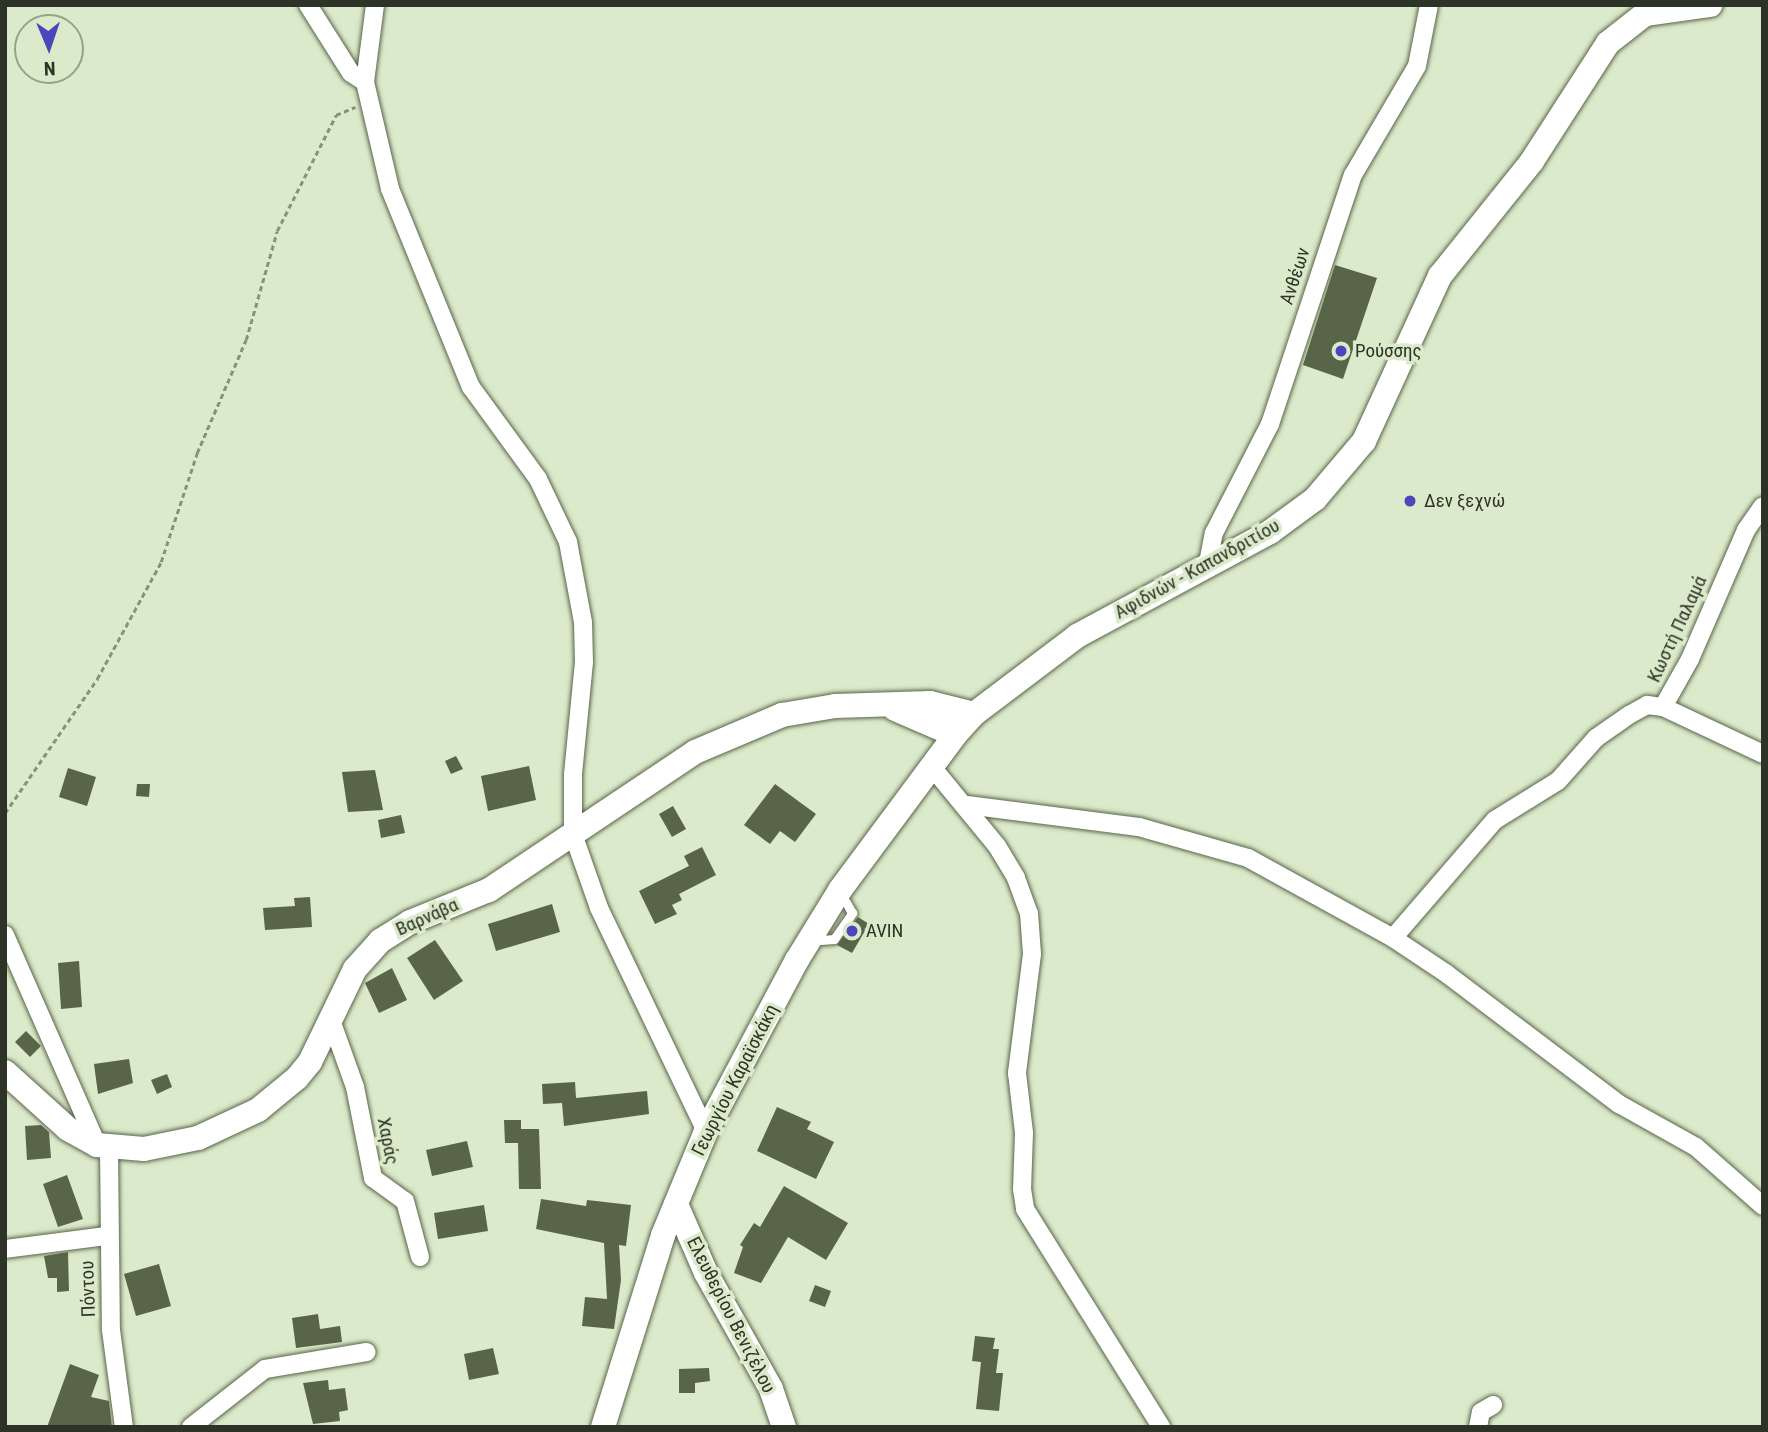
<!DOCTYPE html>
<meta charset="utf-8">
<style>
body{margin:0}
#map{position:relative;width:1768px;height:1432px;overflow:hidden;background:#dbeaca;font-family:"Roboto Condensed",sans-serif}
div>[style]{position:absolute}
.building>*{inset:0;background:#586549}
.path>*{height:2.5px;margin-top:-1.25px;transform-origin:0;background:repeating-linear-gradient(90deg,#87927c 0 5px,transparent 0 8.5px)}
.roads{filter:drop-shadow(0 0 2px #586549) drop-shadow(0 0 2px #586549)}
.lane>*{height:9px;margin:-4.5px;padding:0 4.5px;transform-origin:4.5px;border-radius:4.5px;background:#fff}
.street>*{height:18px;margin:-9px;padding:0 9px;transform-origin:9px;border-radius:9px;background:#fff}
.secondary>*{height:24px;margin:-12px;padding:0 12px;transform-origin:12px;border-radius:12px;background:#fff}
.dots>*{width:19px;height:19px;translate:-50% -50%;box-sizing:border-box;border:4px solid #dbeaca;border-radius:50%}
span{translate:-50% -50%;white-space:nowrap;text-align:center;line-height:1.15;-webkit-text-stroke:7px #dbeaca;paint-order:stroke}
.street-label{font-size:19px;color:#2d3327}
.poi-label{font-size:19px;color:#2d3327}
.left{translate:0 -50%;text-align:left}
.frame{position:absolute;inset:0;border:7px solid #2d3327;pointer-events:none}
.north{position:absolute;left:14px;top:14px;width:70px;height:70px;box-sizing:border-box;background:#dbeaca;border:2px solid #95a189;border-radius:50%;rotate:178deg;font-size:19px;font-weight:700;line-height:28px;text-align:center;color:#2d3327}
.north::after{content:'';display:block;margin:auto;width:24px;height:32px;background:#4a46bc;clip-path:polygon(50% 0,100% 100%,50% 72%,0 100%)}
</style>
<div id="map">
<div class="building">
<i style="clip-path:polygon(1335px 265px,1377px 278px,1343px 379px,1303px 365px)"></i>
<i style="clip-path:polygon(456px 756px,463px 769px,451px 774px,445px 761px)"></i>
<i style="clip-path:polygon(529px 766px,536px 800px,488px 811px,481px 776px)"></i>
<i style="clip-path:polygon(68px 768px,96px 777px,87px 806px,59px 797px)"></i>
<i style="clip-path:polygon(375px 770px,383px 810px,348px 812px,342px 772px)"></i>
<i style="clip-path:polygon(137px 784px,150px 784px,149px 797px,136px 796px)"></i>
<i style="clip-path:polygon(775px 784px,816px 814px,795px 842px,780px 831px,770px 844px,744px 825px)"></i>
<i style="clip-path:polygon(673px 806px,686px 829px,672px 837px,659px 814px)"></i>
<i style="clip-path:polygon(401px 815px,405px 833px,381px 838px,378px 820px)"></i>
<i style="clip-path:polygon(702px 847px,716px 875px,679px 894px,682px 900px,672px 905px,677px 914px,655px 924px,639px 891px,689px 866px,684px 856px)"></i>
<i style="clip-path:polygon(310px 897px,312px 927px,265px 930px,263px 908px,295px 906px,294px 898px)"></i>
<i style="clip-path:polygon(552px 904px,560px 932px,496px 951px,488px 924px)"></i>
<i style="clip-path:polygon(858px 917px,869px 924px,852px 953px,837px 945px)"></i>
<i style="clip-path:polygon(435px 940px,463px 981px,434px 1000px,407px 958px)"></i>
<i style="clip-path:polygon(79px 961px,82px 1007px,61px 1009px,58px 963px)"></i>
<i style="clip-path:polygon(392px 968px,407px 1000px,379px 1013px,365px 983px)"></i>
<i style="clip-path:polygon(26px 1031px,41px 1046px,30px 1057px,15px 1042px)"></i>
<i style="clip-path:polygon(129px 1059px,133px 1083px,98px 1094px,94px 1064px)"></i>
<i style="clip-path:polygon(167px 1074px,172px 1087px,157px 1094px,151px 1080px)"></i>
<i style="clip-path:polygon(575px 1082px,576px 1098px,647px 1091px,649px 1114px,564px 1126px,562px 1103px,543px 1104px,542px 1084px)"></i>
<i style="clip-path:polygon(777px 1107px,811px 1122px,807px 1129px,834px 1142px,816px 1179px,757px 1151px)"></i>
<i style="clip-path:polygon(504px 1120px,521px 1120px,521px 1129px,539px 1129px,541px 1189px,519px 1189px,518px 1143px,505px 1143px)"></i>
<i style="clip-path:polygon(41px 1125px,49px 1132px,51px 1158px,27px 1160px,25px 1126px)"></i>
<i style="clip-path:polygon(467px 1141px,473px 1167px,432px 1176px,426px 1150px)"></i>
<i style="clip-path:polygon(67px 1175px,83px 1219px,58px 1227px,43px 1184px)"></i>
<i style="clip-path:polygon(784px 1186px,848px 1223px,826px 1260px,788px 1237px,761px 1283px,734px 1273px,743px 1247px,740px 1245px,754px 1223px,760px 1227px)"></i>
<i style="clip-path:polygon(541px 1199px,586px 1206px,587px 1200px,631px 1205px,626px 1246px,619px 1245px,621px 1280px,614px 1329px,582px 1326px,585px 1297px,607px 1299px,604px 1243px,536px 1229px)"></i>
<i style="clip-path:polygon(484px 1205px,488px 1231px,438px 1239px,434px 1213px)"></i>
<i style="clip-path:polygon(68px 1252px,69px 1291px,57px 1292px,57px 1278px,48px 1278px,44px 1256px)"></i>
<i style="clip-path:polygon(159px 1264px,171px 1306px,136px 1316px,124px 1274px)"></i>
<i style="clip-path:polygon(815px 1285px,831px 1291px,825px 1307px,809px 1301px)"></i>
<i style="clip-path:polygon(318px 1314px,320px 1329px,340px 1326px,342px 1342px,296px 1348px,292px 1318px)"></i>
<i style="clip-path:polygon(975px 1336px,995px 1338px,993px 1349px,999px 1349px,996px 1373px,1003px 1373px,999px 1411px,976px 1409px,981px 1362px,972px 1361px)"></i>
<i style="clip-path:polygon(493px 1348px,499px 1374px,469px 1380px,464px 1354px)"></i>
<i style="clip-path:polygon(70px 1364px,99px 1375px,91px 1397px,109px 1401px,112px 1427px,47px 1427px)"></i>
<i style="clip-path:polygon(709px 1368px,710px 1381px,695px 1383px,695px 1393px,679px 1393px,679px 1369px)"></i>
<i style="clip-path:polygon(328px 1380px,329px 1390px,345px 1388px,348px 1410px,339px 1412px,340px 1421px,313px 1424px,303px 1383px)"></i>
</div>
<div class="path">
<i style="left:5px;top:813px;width:163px;rotate:-55.5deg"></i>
<i style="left:97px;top:679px;width:133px;rotate:-61.3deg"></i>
<i style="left:161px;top:562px;width:115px;rotate:-71.7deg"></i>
<i style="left:197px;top:453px;width:123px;rotate:-66.6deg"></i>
<i style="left:246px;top:340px;width:113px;rotate:-74.1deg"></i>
<i style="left:277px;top:231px;width:130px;rotate:-63deg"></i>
<i style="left:336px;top:115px;width:21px;rotate:-23deg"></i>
</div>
<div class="roads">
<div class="lane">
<i style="left:821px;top:940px;width:13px;rotate:-4deg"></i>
<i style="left:834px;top:939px;width:32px;rotate:-55deg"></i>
<i style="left:852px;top:913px;width:13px;rotate:-119deg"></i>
</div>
<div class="street">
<i style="left:308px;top:5px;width:80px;rotate:57.7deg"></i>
<i style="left:351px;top:73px;width:17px;rotate:33deg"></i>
<i style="left:375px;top:5px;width:78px;rotate:97.4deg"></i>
<i style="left:365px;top:82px;width:110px;rotate:76.8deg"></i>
<i style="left:390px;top:189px;width:214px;rotate:67.8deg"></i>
<i style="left:471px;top:387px;width:114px;rotate:53.9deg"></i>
<i style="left:538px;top:479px;width:70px;rotate:64.5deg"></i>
<i style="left:568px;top:542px;width:81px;rotate:79.4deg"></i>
<i style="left:583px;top:622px;width:40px;rotate:88.6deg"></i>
<i style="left:584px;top:662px;width:114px;rotate:95.6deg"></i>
<i style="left:573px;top:775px;width:59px;rotate:90deg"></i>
<i style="left:573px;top:834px;width:78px;rotate:70.6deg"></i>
<i style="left:599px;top:908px;width:247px;rotate:64.4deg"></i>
<i style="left:1208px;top:563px;width:31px;rotate:-79deg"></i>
<i style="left:1214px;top:533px;width:123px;rotate:-62.8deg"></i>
<i style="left:1270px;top:424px;width:262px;rotate:-71.6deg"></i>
<i style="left:1353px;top:175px;width:126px;rotate:-59.6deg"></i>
<i style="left:1417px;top:66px;width:62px;rotate:-78.9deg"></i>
<i style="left:1663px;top:707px;width:110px;rotate:25.2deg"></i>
<i style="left:932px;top:767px;width:102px;rotate:50.6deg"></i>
<i style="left:997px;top:846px;width:37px;rotate:59deg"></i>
<i style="left:1016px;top:878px;width:37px;rotate:70deg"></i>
<i style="left:1029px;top:913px;width:41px;rotate:85.8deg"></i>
<i style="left:1032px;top:954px;width:120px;rotate:97.2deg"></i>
<i style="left:1017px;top:1073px;width:60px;rotate:83.3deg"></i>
<i style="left:1024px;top:1133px;width:56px;rotate:92deg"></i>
<i style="left:1022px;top:1189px;width:20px;rotate:81deg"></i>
<i style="left:1025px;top:1209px;width:257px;rotate:58deg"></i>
<i style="left:967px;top:805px;width:173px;rotate:7.3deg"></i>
<i style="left:1139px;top:827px;width:113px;rotate:15.9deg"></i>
<i style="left:1248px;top:858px;width:166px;rotate:28.9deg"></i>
<i style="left:1393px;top:938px;width:65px;rotate:33.7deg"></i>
<i style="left:1447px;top:974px;width:216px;rotate:37.1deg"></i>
<i style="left:1619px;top:1104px;width:88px;rotate:29.2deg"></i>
<i style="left:1696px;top:1147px;width:89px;rotate:41.4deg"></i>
<i style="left:5px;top:935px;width:229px;rotate:66.3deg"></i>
<i style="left:1393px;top:938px;width:156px;rotate:-49.2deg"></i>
<i style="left:1495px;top:820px;width:74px;rotate:-31.8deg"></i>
<i style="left:1558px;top:781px;width:57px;rotate:-48.5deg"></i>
<i style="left:1596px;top:738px;width:40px;rotate:-34.9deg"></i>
<i style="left:1629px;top:715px;width:21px;rotate:-29deg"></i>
<i style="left:1647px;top:705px;width:16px;rotate:7deg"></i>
<i style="left:1663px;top:707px;width:55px;rotate:-60.6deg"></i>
<i style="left:1690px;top:659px;width:141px;rotate:-66.5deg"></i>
<i style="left:1746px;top:530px;width:29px;rotate:-55deg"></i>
<i style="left:331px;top:1020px;width:71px;rotate:70.3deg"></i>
<i style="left:355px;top:1087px;width:93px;rotate:78.8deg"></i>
<i style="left:373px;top:1178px;width:39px;rotate:36deg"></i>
<i style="left:405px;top:1201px;width:58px;rotate:75deg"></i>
<i style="left:109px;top:1148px;width:182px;rotate:89.4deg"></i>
<i style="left:111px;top:1330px;width:98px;rotate:82.4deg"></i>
<i style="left:5px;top:1249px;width:103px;rotate:-7.3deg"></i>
<i style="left:191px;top:1427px;width:94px;rotate:-38.1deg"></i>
<i style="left:265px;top:1369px;width:103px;rotate:-9.5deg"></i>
<i style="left:1478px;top:1427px;width:15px;rotate:-79deg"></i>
<i style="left:1481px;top:1412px;width:14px;rotate:-30deg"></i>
</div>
<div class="secondary">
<i style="left:895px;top:709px;width:65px;rotate:23.4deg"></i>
<i style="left:5px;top:1072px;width:85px;rotate:42.1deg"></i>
<i style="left:68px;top:1129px;width:33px;rotate:29deg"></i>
<i style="left:97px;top:1145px;width:47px;rotate:4.9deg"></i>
<i style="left:144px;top:1149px;width:55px;rotate:-11.5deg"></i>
<i style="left:198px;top:1138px;width:66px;rotate:-25deg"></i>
<i style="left:258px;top:1110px;width:50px;rotate:-39.4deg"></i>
<i style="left:297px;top:1078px;width:21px;rotate:-51deg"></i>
<i style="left:310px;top:1062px;width:103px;rotate:-64.2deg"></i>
<i style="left:355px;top:969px;width:38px;rotate:-48deg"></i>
<i style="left:380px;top:941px;width:36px;rotate:-32deg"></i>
<i style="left:410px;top:922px;width:85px;rotate:-22.1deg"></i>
<i style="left:489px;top:890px;width:248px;rotate:-33.8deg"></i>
<i style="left:695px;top:752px;width:95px;rotate:-23deg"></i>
<i style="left:782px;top:715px;width:54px;rotate:-9.6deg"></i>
<i style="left:835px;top:706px;width:95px;rotate:-1.8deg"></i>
<i style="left:930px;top:703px;width:45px;rotate:14deg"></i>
<i style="left:676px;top:1204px;width:75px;rotate:66.5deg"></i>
<i style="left:706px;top:1273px;width:133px;rotate:60.7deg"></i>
<i style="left:771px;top:1389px;width:40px;rotate:71.1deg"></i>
<i style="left:603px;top:1427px;width:201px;rotate:-72.6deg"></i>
<i style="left:663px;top:1235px;width:113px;rotate:-67.5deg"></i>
<i style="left:706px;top:1131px;width:194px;rotate:-62deg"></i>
<i style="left:797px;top:960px;width:82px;rotate:-58.4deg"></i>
<i style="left:840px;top:890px;width:193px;rotate:-53.4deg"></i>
<i style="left:955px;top:735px;width:28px;rotate:-48deg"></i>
<i style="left:974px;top:714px;width:129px;rotate:-37.1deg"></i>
<i style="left:1077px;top:636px;width:219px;rotate:-28.3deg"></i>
<i style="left:1270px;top:532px;width:56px;rotate:-36.3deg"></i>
<i style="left:1315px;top:499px;width:76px;rotate:-49.8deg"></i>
<i style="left:1364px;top:441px;width:182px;rotate:-65.3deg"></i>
<i style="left:1440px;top:276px;width:147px;rotate:-51.3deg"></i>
<i style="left:1532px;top:161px;width:140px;rotate:-57.2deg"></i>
<i style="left:1608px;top:43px;width:47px;rotate:-38.1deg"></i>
<i style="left:1645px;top:14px;width:66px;rotate:-7.9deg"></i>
</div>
</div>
<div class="dots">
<i style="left:1341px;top:351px;background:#4a46bc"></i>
<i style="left:1410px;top:501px;background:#4a46bc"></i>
<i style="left:852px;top:931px;background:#4a46bc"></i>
</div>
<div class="street-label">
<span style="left:1295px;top:276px;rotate:-72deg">Ανθέων</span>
<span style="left:1197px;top:569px;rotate:-29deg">Αφιδνών - Καπανδριτίου</span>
<span style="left:1677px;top:629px;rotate:-65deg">Κωστή Παλαμά</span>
<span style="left:427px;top:917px;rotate:-24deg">Βαρνάβα</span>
<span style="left:735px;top:1080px;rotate:-63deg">Γεωργίου Καραϊσκάκη</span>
<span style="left:388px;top:1141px;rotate:79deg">Χαράς</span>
<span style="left:88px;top:1289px;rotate:-92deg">Πόντου</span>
<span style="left:731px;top:1315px;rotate:63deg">Ελευθερίου Βενιζέλου</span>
</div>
<div class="poi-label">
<span class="left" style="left:1355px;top:351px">Ρούσσης</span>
<span class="left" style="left:1424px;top:501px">Δεν ξεχνώ</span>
<span class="left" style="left:866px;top:931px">AVIN</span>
</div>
<div class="frame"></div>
<div class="north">N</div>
</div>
